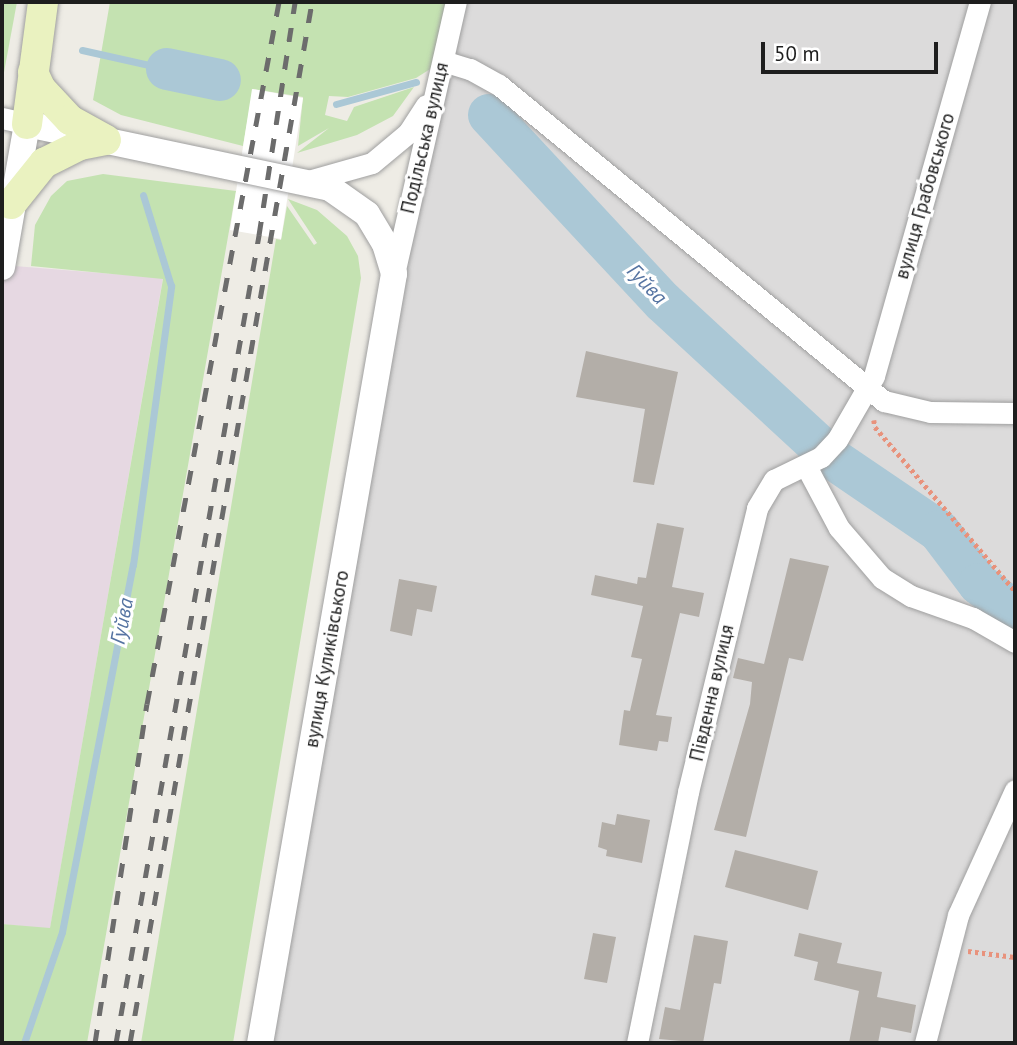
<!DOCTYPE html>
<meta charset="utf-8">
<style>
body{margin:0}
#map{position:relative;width:1017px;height:1045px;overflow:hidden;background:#eeece5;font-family:"PT Sans",sans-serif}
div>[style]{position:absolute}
.residential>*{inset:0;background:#dcdbdb}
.industrial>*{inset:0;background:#e6d8e2}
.grass>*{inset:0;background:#c4e2b1}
.pier>*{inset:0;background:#fff}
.stream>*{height:7px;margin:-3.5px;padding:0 3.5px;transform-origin:3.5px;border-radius:3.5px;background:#abc8d6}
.river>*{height:42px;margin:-21px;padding:0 21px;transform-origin:21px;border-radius:21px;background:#abc8d6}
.building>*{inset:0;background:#b3aea8}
.path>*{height:4.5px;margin-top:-2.25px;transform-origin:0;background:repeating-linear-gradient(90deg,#e8927c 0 3.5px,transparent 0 7px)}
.roads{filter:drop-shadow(0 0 2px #9f9f9f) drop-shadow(0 0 2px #9f9f9f)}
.minor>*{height:21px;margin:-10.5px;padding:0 10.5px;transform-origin:10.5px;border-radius:10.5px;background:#fff}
.tertiary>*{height:26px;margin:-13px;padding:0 13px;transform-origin:13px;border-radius:13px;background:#fff}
.secondary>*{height:30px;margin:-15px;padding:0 15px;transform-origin:15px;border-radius:15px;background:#eaf2c0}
.rail>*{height:5px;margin-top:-2.5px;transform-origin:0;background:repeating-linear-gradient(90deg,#6c6c6c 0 14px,transparent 0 28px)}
span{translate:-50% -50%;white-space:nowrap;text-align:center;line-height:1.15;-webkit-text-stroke:6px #fff;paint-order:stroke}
.street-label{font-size:19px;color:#1e1e1e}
.water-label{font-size:21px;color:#5674a2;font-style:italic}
.frame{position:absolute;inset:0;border:4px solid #1e1e1e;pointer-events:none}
.scale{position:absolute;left:761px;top:42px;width:177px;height:32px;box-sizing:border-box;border:4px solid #1e1e1e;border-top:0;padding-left:9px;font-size:21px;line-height:24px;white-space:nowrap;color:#1e1e1e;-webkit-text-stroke:5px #fff;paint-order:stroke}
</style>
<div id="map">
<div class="residential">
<i style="clip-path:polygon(455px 2px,1015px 2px,1015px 1043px,260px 1043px)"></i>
</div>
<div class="industrial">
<i style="clip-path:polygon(2px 265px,163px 278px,50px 929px,2px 924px)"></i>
</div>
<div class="grass">
<i style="clip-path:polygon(2px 2px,17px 2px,2px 83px)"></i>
<i style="clip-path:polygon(110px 2px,262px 4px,455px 2px,443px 61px,416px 78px,348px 97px,329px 96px,325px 115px,347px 121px,354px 107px,414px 87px,393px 116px,357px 135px,297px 153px,329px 128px,298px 146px,303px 97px,253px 89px,243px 146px,121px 115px,93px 100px)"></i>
<i style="clip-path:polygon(103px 174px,236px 191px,87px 1043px,2px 1043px,2px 924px,50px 928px,163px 279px,31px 266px,35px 225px,51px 196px,67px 181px)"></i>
<i style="clip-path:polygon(288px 199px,317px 210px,347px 236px,358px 256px,361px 278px,233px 1043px,141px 1043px,276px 239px,281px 240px,287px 206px,314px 245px,317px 243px)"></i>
</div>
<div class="pier">
<i style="clip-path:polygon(252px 89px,303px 98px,281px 239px,230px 230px)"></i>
</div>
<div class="stream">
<i style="left:82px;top:50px;width:87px;rotate:12.6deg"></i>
<i style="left:336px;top:104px;width:83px;rotate:-15.4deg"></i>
<i style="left:24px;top:1043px;width:117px;rotate:-71.1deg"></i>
<i style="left:62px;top:932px;width:374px;rotate:-79.1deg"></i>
<i style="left:133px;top:565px;width:282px;rotate:-82.2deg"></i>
<i style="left:171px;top:286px;width:95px;rotate:-107.1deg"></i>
</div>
<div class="river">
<i style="left:167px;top:69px;width:54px;rotate:11.7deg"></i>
<i style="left:489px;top:115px;width:255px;rotate:47.1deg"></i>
<i style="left:663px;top:302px;width:208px;rotate:42.7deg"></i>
<i style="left:836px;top:461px;width:125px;rotate:34.2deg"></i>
<i style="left:939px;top:531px;width:66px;rotate:53deg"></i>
<i style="left:979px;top:584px;width:46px;rotate:37.9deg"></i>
</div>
<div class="building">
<i style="clip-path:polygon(586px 351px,678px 372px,654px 485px,633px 482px,645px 409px,576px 397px)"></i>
<i style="clip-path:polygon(657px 523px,684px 528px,672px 587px,704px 593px,699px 617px,680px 613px,656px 715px,672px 717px,668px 742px,659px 741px,657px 751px,619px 745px,624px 710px,630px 711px,642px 659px,631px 657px,643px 606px,591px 595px,595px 575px,637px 584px,638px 577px,646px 578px)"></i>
<i style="clip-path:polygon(790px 558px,829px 566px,803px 661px,789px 658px,746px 837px,714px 830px,750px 704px,752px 682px,733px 678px,738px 658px,764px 664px)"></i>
<i style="clip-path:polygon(399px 579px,437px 586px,432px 612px,417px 609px,412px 636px,390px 631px)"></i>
<i style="clip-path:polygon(617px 814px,650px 820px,642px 863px,606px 856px,607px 850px,598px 847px,602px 822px,615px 825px)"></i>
<i style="clip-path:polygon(735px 850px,818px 871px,808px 910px,725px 887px)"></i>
<i style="clip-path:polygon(593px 933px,616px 937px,607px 983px,584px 979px)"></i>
<i style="clip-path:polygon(799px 933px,842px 943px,837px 963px,882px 972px,877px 997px,916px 1005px,911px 1033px,881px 1027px,878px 1043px,849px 1043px,859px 991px,814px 980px,818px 962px,794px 956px)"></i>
<i style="clip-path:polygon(694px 935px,728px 941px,721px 984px,714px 983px,703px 1043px,659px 1039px,665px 1007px,680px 1010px)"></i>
</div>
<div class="path">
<i style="left:874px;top:420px;width:7px;rotate:82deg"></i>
<i style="left:875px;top:427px;width:216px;rotate:49.5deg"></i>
<i style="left:968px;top:951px;width:47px;rotate:7.3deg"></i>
</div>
<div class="roads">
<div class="minor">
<i style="left:443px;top:61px;width:28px;rotate:17deg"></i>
<i style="left:470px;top:69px;width:33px;rotate:29deg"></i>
<i style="left:499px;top:85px;width:498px;rotate:39.4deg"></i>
<i style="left:884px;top:401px;width:47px;rotate:13.4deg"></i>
<i style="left:930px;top:412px;width:85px;rotate:0.7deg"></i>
<i style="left:2px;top:118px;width:26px;rotate:13deg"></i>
<i style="left:308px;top:181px;width:66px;rotate:-15.7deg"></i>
<i style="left:372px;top:163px;width:47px;rotate:-39.8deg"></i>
<i style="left:408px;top:133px;width:33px;rotate:-57deg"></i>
<i style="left:394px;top:274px;width:279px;rotate:-77.2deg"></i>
<i style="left:806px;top:466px;width:70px;rotate:62deg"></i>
<i style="left:839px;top:528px;width:66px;rotate:49.3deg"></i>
<i style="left:882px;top:578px;width:34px;rotate:32deg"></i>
<i style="left:911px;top:596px;width:66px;rotate:19.5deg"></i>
<i style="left:973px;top:618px;width:48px;rotate:29.7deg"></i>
<i style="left:637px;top:1043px;width:256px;rotate:-78.5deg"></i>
<i style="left:688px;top:792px;width:292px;rotate:-76.3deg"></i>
<i style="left:757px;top:508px;width:33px;rotate:-59deg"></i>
<i style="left:774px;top:480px;width:52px;rotate:-26.1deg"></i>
<i style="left:821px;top:457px;width:23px;rotate:-47deg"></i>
<i style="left:837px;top:440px;width:74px;rotate:-60deg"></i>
<i style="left:874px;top:376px;width:389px;rotate:-74.2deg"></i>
<i style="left:925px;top:1043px;width:132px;rotate:-75.5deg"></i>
<i style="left:958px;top:915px;width:137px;rotate:-65.5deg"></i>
</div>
<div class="tertiary">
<i style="left:2px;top:267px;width:145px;rotate:-80.1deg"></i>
<i style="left:27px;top:124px;width:310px;rotate:11.9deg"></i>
<i style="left:330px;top:188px;width:45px;rotate:35.1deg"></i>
<i style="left:367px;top:214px;width:35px;rotate:59deg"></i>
<i style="left:385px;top:244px;width:31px;rotate:73deg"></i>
<i style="left:394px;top:274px;width:781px;rotate:99.88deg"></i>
</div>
<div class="secondary">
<i style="left:33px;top:72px;width:19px;rotate:65deg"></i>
<i style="left:41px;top:89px;width:42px;rotate:46.9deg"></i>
<i style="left:70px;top:120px;width:41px;rotate:29.1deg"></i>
<i style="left:27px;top:124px;width:123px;rotate:-82.5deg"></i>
<i style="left:11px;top:204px;width:53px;rotate:-51.2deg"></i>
<i style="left:44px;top:163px;width:40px;rotate:-26.6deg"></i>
<i style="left:80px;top:145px;width:26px;rotate:-11deg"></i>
</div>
</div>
<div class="rail">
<i style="left:95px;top:1043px;width:343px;rotate:-81.3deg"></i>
<i style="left:147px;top:704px;width:714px;rotate:-79.35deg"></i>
<i style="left:116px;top:1043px;width:821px;rotate:-79.96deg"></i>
<i style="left:259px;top:235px;width:236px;rotate:-81.2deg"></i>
<i style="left:130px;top:1043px;width:1057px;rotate:-80.08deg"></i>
</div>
<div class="street-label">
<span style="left:425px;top:138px;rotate:-77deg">Подільська вулиця</span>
<span style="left:925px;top:196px;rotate:-74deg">вулиця Грабовського</span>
<span style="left:327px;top:659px;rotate:-80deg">вулиця Куликівського</span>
<span style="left:712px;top:693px;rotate:-77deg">Південна вулиця</span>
</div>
<div class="water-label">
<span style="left:647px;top:284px;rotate:46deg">Гуйва</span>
<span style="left:122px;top:621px;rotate:-79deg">Гуйва</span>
</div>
<div class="frame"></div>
<div class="scale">50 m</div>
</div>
